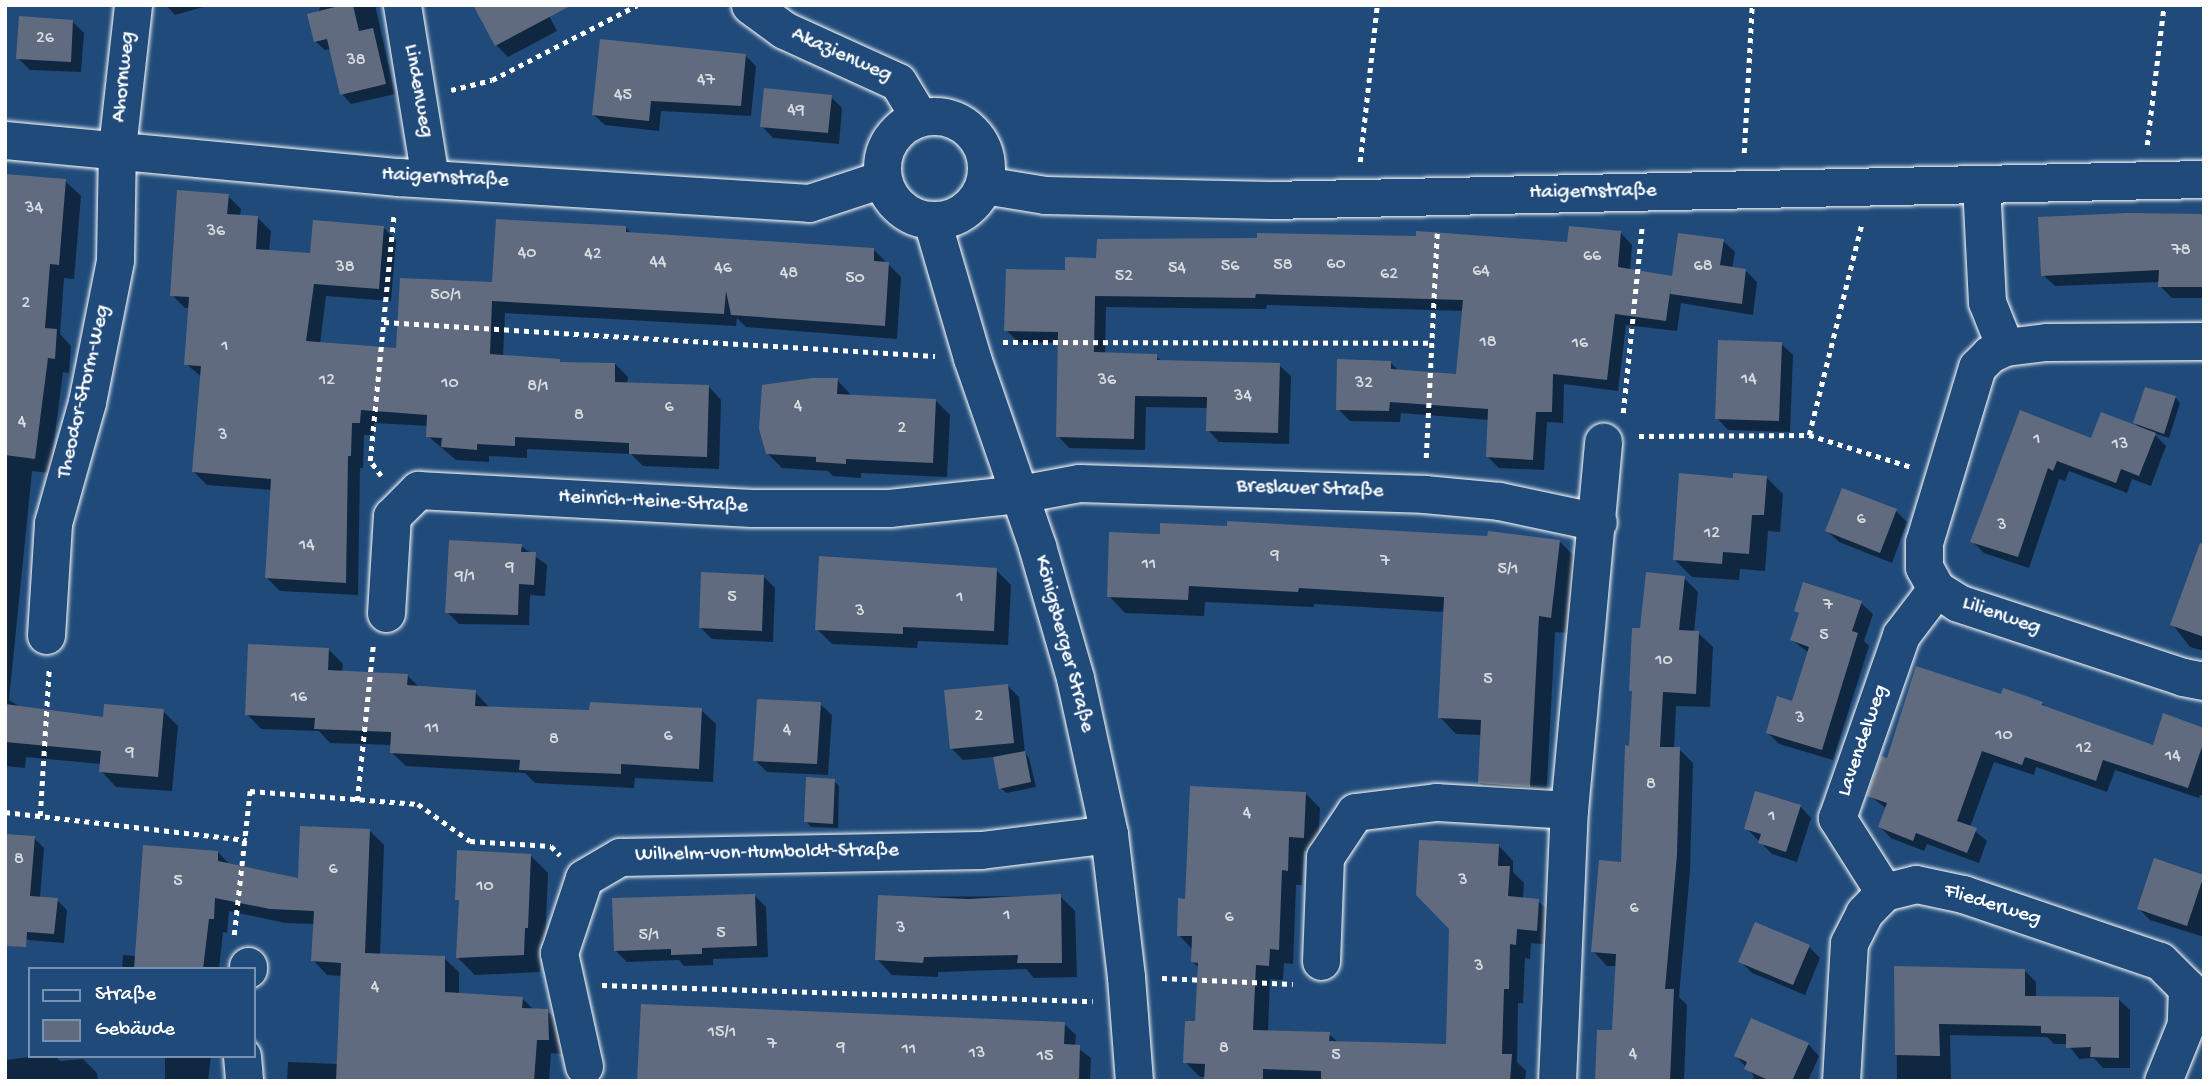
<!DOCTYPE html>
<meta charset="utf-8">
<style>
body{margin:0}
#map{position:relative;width:2209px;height:1086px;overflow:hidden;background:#1f4a7a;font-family:"Gochi Hand",sans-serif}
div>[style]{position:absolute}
.shadow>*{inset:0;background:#0007}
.building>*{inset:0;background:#606b80}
.path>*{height:4.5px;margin-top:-2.25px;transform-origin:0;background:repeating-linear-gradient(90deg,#fff 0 5px,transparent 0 10px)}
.roads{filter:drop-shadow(0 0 2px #fff) drop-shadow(0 0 2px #fff)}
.street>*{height:37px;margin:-18.5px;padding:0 18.5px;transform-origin:18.5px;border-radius:18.5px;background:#1f4a7a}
.street>.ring{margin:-18.5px;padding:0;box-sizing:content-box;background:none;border:37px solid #1f4a7a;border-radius:50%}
span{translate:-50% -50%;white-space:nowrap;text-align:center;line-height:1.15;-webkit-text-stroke:5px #1f4a7a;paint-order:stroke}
.number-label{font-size:18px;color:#d7dadf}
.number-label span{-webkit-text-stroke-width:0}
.street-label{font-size:21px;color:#fff}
.frame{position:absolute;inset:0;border:7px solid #fff;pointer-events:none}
.legend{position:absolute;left:28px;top:967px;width:228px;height:91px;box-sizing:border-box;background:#1f4a7a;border:2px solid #7992af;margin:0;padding:9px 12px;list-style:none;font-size:21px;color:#fff}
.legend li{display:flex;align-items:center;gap:14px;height:35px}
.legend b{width:35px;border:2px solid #7992af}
</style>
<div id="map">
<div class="shadow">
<i style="clip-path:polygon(166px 5px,210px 5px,175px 15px)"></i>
<i style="clip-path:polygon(320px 5px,375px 5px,395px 94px,351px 104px,342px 94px,331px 49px,325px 50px,315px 41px)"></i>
<i style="clip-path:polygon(543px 5px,557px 31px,508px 57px,496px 45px)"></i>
<i style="clip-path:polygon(72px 21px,84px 33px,81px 72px,30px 70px,18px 58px)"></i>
<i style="clip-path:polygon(745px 55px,756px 66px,751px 116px,661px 111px,659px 131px,605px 125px,594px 115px)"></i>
<i style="clip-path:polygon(831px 97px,842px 108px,839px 144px,773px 138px,762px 126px)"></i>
<i style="clip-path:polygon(5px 176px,65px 181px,81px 196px,74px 279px,64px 278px,60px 334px,71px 346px,69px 373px,63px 372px,50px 473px,32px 471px,9px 700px,22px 708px,105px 719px,163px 711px,178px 726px,172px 791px,116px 787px,101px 771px,101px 764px,26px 757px,25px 768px,5px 766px)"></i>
<i style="clip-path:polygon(228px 196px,241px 209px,240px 216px,258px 218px,271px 231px,269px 252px,312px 255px,383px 227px,396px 240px,391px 301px,326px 296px,320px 344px,398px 350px,494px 284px,626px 228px,632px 234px,874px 250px,901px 277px,897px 339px,746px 327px,737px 318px,736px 326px,505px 313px,503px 357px,559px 360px,563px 364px,615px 364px,628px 377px,627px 384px,709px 387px,721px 400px,719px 469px,643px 466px,631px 454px,527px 449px,527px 458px,489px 456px,489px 462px,456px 460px,428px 436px,429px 426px,374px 423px,373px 435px,364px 435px,363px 468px,360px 468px,358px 595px,280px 591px,267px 578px,272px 490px,207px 485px,194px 472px,202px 377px,186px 364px,190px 308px,185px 308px,172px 295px)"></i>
<i style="clip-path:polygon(2204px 216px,2204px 298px,2172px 298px,2160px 286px,2160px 282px,2055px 286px,2043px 275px)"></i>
<i style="clip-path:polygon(1621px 233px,1632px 245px,1630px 271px,1674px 278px,1723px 241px,1735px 252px,1732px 269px,1745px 270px,1757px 282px,1753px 315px,1681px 303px,1677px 331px,1626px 325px,1618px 391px,1564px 384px,1563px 423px,1547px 422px,1544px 470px,1499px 468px,1488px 457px,1490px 420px,1401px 413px,1400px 422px,1350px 421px,1338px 409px,1390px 362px,1399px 371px,1457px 376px,1463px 311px,1267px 305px,1266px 309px,1106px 307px,1105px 354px,1156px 356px,1162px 362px,1279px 365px,1291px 376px,1289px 444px,1219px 442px,1208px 430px,1208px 408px,1146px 407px,1145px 450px,1069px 448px,1058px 436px,1059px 343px,1018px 342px,1006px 330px,1066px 272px,1097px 259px,1569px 244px)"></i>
<i style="clip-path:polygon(1781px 344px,1793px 355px,1790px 432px,1728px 430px,1717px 418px)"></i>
<i style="clip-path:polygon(837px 380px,852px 396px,935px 400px,950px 415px,947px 477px,861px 473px,861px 478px,833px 476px,828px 471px,782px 468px,767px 453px)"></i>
<i style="clip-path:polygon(2175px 397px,2180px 403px,2169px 438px,2153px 433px,2166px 446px,2151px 486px,2132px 479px,2127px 493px,2069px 471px,2065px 481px,2059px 479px,2029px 568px,1984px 553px,1972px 541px,2021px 413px,2092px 440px,2141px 429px,2135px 423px)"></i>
<i style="clip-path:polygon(1766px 477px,1783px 494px,1780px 532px,1768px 531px,1765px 571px,1740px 569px,1739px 580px,1692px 577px,1674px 559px,1735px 480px)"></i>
<i style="clip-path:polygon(1896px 511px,1907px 522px,1892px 563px,1839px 542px,1827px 531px)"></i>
<i style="clip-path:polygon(1111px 533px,1560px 542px,1576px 558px,1567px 633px,1555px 632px,1546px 802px,1496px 799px,1480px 783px,1482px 735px,1456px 734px,1440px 717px,1445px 612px,1314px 604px,1314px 607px,1205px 602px,1204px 616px,1125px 613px,1109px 596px)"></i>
<i style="clip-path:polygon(2204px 544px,2204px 651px,2190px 647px,2173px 625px)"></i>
<i style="clip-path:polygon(521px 546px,547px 565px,545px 596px,530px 595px,529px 625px,459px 624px,447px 612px)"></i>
<i style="clip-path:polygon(996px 570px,1011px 585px,1008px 645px,918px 641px,917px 648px,832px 644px,817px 629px)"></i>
<i style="clip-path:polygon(763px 576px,775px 588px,773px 642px,712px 639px,701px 628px)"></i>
<i style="clip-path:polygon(1684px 578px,1698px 592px,1694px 632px,1698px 633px,1713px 647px,1710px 707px,1676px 706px,1674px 749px,1679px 749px,1693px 763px,1690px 870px,1679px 997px,1687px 1005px,1684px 1081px,1598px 1081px,1614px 1032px,1617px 966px,1607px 966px,1593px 951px,1623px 864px,1633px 693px,1631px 690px,1641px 630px)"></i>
<i style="clip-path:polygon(1861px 603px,1873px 614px,1864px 641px,1869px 646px,1833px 760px,1779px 744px,1768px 733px,1793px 703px,1809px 653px,1792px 640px,1800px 615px,1796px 610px)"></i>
<i style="clip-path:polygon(328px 649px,343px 664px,342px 672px,407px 675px,420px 688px,475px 692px,490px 708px,591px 712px,701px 710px,716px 724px,713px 782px,635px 778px,634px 788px,535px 783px,525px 773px,406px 766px,391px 752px,392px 745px,330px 743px,319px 731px,261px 729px,247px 714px)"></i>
<i style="clip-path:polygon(1007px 685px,1019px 697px,1025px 753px,1029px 758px,1036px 787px,1006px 793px,1001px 788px,994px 757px,963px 760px,952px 749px)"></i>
<i style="clip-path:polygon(2003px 696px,2042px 703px,2048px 709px,2154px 747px,2204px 729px,2204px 796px,2200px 795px,2199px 798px,2115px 770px,2107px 792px,2036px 767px,2034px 775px,1994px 762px,1970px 827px,1987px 841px,1979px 863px,1927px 844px,1924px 851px,1891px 838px,1880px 827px,1887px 809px,1869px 795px,1888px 761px)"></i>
<i style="clip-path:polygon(820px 704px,832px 715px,828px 775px,767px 772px,755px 760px)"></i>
<i style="clip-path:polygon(834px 781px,839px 786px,838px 828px,811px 827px,806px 821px)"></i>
<i style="clip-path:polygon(1305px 793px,1320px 808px,1318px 852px,1304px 851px,1302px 885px,1296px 885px,1293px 964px,1284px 963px,1283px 980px,1270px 979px,1268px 1032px,1329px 1034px,1339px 1043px,1448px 1046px,1499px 846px,1513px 861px,1513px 872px,1524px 883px,1523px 899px,1538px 901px,1553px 915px,1551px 945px,1531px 943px,1530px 959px,1525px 958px,1523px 1003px,1518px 1003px,1517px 1062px,1526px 1071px,1525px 1081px,1206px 1081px,1206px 1077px,1200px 1077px,1185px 1062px,1196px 1023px,1199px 968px,1193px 962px,1193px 950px,1179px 935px,1187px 900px)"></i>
<i style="clip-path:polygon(1800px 806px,1811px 818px,1797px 862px,1772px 854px,1746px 828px)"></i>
<i style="clip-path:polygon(370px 831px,384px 845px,380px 955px,444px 958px,459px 972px,459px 994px,522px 998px,534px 1010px,547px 1011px,562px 1025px,563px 1054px,551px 1053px,549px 1081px,287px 1081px,288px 1062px,338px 1064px,342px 976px,327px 975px,313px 960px,315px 924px,285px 923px,229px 911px,227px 933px,223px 932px,219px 969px,122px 969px,123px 955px,136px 956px,218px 852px,230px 865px,300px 880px)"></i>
<i style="clip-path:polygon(34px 838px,44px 848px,40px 898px,57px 900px,67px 910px,64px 943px,28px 940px,18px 930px)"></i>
<i style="clip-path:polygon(530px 855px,548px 873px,545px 944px,541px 944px,540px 972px,475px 975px,458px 958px,461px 902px,457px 899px)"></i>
<i style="clip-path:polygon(2155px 860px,2204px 877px,2204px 937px,2150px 920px,2139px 909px)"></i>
<i style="clip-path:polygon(754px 895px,766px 907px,768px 957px,713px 959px,713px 965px,684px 966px,679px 960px,627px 962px,616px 951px)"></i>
<i style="clip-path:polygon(1060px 896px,1075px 911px,1077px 977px,1034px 978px,1026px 969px,938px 972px,938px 977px,892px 975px,877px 959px,880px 897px)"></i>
<i style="clip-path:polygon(1809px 947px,1820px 958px,1805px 995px,1752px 973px,1740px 961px)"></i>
<i style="clip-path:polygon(1896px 968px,2025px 971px,2036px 982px,2036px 998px,2118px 999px,2130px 1010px,2130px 1068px,2103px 1068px,2094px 1058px,2079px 1059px,2068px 1044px,2054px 1044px,2047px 1037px,1950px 1035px,1951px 1081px,1897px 1081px)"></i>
<i style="clip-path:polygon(1064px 1024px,1076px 1035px,1075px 1046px,1091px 1058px,1090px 1081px,639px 1081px)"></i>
<i style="clip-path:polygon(1808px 1044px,1819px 1056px,1808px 1081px,1752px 1081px,1754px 1076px,1736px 1056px)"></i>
<i style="clip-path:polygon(38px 1056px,55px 1056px,60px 1061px,83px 1059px,97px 1073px,98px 1081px,5px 1081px,5px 1060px)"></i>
<i style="clip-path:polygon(165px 1056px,211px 1056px,208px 1081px,165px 1081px)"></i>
</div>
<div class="building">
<i style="clip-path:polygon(343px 5px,353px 5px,359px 31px,373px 28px,386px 84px,340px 95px,327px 39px,314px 42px,307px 14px)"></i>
<i style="clip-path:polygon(473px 5px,572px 5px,495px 46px)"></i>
<i style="clip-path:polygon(19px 16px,73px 20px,71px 62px,16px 59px)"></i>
<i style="clip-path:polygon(600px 39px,746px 54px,741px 106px,651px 101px,649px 121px,592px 115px)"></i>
<i style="clip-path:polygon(764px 88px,832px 95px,828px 133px,760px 127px)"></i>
<i style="clip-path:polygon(5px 174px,66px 179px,59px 265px,50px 264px,45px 328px,57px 329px,55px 359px,48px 358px,35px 459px,5px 455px)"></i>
<i style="clip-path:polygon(177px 190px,229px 194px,227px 214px,258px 216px,256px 249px,310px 253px,313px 220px,384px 226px,379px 289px,314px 284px,306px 341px,396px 348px,400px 278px,492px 282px,496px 219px,626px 226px,626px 232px,874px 248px,874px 261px,889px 262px,885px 326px,731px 315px,726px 291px,724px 314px,492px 301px,490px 354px,560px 359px,560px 362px,615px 363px,615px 382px,709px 385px,707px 457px,629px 454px,629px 443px,515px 437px,515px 446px,477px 444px,477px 450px,441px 447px,442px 438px,426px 437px,427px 415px,361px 410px,360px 423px,352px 423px,351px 456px,348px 456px,346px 583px,265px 578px,271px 479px,192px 472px,201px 366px,184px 365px,189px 297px,170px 296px)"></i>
<i style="clip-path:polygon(2127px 213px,2204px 214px,2204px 287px,2158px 287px,2159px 270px,2041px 276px,2038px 217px)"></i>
<i style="clip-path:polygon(1569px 226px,1621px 231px,1618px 267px,1672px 276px,1678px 233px,1724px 239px,1720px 265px,1746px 269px,1742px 304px,1670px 294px,1671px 285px,1666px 321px,1615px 314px,1607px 380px,1553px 374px,1552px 412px,1536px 412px,1533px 460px,1486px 457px,1488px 409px,1390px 402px,1389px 411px,1336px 410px,1337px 359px,1391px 361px,1391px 369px,1456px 374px,1463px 300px,1256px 294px,1255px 298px,1095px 296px,1094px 352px,1157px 354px,1157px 360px,1280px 363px,1278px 433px,1206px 431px,1207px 397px,1135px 396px,1134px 439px,1056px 437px,1058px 332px,1004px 331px,1006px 269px,1065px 270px,1065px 257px,1096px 258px,1097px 239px,1257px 238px,1257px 233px,1416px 236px,1416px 231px,1567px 242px)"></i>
<i style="clip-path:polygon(1718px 340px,1782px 342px,1779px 421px,1715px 419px)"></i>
<i style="clip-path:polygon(812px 378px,838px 378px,837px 394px,936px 399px,933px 463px,846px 459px,846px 464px,816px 462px,816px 457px,766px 454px,759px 429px,762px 385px)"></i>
<i style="clip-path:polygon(2145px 387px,2176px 396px,2164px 434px,2133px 423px)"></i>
<i style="clip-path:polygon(2020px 410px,2091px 438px,2101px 412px,2156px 433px,2139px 476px,2121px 469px,2116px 483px,2057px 461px,2053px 471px,2048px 468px,2018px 557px,1970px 542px)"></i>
<i style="clip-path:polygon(1679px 473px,1733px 478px,1733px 473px,1767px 476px,1764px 515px,1752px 515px,1749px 554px,1723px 552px,1722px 564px,1673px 560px)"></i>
<i style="clip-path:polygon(1842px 488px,1897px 509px,1880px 553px,1825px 531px)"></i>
<i style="clip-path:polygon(1227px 521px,1487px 536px,1488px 531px,1560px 540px,1551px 618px,1539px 616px,1530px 787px,1478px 783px,1481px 720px,1438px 718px,1444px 597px,1299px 588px,1298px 592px,1189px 586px,1188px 600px,1107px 597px,1109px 532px,1160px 534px,1160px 523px,1227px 526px)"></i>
<i style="clip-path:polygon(449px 540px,522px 544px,521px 552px,536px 552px,534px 585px,519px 584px,518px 615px,445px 613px)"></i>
<i style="clip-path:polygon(2200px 543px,2204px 544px,2204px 637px,2170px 625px)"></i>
<i style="clip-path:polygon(819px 556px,997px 568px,994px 631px,903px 627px,903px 634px,815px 630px)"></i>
<i style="clip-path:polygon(701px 572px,764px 575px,762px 631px,699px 628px)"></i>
<i style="clip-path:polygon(1646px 572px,1685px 576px,1679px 630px,1699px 631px,1696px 694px,1663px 692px,1660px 747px,1680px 747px,1677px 855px,1665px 989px,1674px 989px,1670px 1081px,1595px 1080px,1597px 1030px,1612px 1030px,1616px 954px,1591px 952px,1599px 860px,1621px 862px,1625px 745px,1629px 746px,1632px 691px,1629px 691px,1632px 628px,1640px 628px)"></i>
<i style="clip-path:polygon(1803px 582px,1862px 601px,1852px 631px,1858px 633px,1822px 750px,1766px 733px,1777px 696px,1792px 701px,1809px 647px,1790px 640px,1799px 613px,1794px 611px)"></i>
<i style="clip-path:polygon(248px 644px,329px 648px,328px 670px,408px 674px,407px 685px,476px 690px,475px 706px,589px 710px,590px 702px,702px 708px,699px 769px,621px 764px,621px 774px,519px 770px,520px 760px,390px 753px,391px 732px,314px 729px,315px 718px,245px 715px)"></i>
<i style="clip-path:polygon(1916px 666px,2001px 694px,2003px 688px,2043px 702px,2042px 705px,2153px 745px,2163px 713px,2204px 728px,2204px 741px,2188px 788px,2103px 760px,2096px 781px,2025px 757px,2022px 765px,1982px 751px,1957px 821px,1977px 828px,1967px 853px,1916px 833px,1913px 841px,1878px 827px,1887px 803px,1867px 796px,1881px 756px,1887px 758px)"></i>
<i style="clip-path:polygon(1008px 684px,1014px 743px,950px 749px,944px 690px)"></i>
<i style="clip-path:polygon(757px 699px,821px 702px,817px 764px,753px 761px)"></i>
<i style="clip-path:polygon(5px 704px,103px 717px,104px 704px,164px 709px,158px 777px,99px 772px,101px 751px,5px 742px)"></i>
<i style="clip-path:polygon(1025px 751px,1031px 782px,999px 789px,993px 757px)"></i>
<i style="clip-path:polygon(806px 777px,835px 779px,833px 824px,804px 822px)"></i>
<i style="clip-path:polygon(1190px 786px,1306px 792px,1304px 838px,1289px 837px,1288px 871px,1282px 870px,1279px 950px,1270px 949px,1269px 966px,1256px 965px,1253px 1030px,1330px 1032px,1329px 1041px,1446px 1044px,1449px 929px,1416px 895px,1419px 840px,1499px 844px,1498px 866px,1510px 866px,1508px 896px,1539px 899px,1537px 931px,1517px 929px,1516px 945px,1510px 944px,1509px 989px,1504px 989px,1502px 1054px,1512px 1054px,1510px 1081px,1321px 1081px,1321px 1071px,1263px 1069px,1263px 1079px,1204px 1081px,1205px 1064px,1183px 1063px,1185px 1021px,1195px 1021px,1198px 963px,1191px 962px,1192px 936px,1177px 936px,1178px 898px,1185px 899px)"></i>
<i style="clip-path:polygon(1755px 791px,1801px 805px,1786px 852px,1758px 843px,1761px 834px,1744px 829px)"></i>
<i style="clip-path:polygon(300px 826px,370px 829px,365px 953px,445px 956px,445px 992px,523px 997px,522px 1008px,548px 1009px,549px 1040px,537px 1040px,534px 1081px,336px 1081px,341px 963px,311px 961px,314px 911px,270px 909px,215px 898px,214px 919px,209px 919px,203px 969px,134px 969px,143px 845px,218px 851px,218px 861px,298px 878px)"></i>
<i style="clip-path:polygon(5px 834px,35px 836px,30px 896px,58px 898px,54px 934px,27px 932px,26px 947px,5px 946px)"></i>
<i style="clip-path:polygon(457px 850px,531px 854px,528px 928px,525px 928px,524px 955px,456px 958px,459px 900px,455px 900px)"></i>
<i style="clip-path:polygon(2154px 858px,2204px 875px,2187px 926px,2137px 909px)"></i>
<i style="clip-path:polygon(755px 894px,757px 946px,702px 948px,702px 954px,671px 955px,671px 949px,614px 951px,612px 898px)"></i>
<i style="clip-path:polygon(1061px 894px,1062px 963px,1017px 963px,1018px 955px,924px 957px,923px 963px,875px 960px,878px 895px,968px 899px)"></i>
<i style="clip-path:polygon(1755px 922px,1810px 945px,1793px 985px,1738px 962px)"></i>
<i style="clip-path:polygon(1894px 966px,2025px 969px,2025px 996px,2119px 997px,2119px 1058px,2090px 1057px,2091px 1047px,2066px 1048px,2066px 1034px,2041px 1033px,2041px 1026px,1939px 1024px,1940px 1056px,1895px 1055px)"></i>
<i style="clip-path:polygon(641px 1004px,1065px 1022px,1064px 1044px,1080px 1045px,1079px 1081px,637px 1081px)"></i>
<i style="clip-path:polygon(1751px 1018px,1809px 1043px,1792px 1081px,1770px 1081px,1744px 1069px,1747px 1062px,1734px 1056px)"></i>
</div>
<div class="path">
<i style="left:451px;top:90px;width:42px;rotate:-13.7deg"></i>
<i style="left:492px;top:80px;width:163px;rotate:-27.3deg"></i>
<i style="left:2147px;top:145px;width:141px;rotate:-83.1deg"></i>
<i style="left:1744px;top:153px;width:148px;rotate:-86.9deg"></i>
<i style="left:1360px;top:162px;width:158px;rotate:-83.8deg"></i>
<i style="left:384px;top:322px;width:552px;rotate:3.53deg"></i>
<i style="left:1003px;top:342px;width:429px;rotate:0.1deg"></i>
<i style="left:1623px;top:413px;width:187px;rotate:-84.2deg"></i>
<i style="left:1809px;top:435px;width:107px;rotate:17.4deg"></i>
<i style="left:1639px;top:436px;width:170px;rotate:-0.3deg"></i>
<i style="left:1809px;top:435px;width:219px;rotate:-76deg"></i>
<i style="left:1426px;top:458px;width:225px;rotate:-87.2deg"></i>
<i style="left:381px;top:476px;width:19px;rotate:-126deg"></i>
<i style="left:370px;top:461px;width:249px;rotate:-84.5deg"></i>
<i style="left:357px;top:801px;width:156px;rotate:-84.1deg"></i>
<i style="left:5px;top:812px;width:243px;rotate:6.6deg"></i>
<i style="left:40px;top:816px;width:146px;rotate:-86.5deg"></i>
<i style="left:234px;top:935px;width:145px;rotate:-83.7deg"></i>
<i style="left:250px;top:791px;width:169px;rotate:4.4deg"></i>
<i style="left:418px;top:804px;width:64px;rotate:35.4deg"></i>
<i style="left:470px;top:841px;width:81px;rotate:3.5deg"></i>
<i style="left:551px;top:846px;width:13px;rotate:45deg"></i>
<i style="left:1162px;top:978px;width:131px;rotate:2.6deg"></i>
<i style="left:602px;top:985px;width:491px;rotate:1.9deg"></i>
</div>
<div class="roads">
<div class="street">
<i style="left:402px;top:5px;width:174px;rotate:80.8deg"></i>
<i style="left:750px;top:5px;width:42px;rotate:36.3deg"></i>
<i style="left:784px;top:30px;width:125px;rotate:24.5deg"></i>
<i style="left:898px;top:82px;width:41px;rotate:59deg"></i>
<i class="ring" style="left:882px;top:116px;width:67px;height:67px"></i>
<i style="left:5px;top:140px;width:395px;rotate:5.4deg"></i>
<i style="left:398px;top:177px;width:412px;rotate:3.6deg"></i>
<i style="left:809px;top:203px;width:77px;rotate:-18.2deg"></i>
<i style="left:1981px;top:184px;width:118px;rotate:87.1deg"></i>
<i style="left:1987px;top:302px;width:48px;rotate:68.2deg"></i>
<i style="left:984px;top:185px;width:62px;rotate:9.3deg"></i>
<i style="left:1045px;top:195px;width:225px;rotate:1.3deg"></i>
<i style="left:1270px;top:200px;width:934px;rotate:-1.29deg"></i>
<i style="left:932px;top:221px;width:143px;rotate:73.7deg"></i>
<i style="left:972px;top:358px;width:199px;rotate:70.9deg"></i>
<i style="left:1037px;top:546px;width:137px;rotate:73.9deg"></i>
<i style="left:1075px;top:678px;width:160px;rotate:77.7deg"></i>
<i style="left:1109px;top:834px;width:144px;rotate:83.2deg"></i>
<i style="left:1126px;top:977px;width:104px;rotate:85.6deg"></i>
<i style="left:2204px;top:341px;width:158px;rotate:179.6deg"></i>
<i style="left:2046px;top:342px;width:41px;rotate:173deg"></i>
<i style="left:2005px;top:347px;width:17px;rotate:155deg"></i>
<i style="left:1990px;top:354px;width:18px;rotate:135deg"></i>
<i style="left:1977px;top:367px;width:183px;rotate:106.8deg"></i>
<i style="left:1924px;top:542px;width:25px;rotate:90deg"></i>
<i style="left:1924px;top:567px;width:25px;rotate:61deg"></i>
<i style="left:1936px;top:589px;width:26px;rotate:32deg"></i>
<i style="left:1958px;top:603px;width:237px;rotate:18.2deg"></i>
<i style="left:2183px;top:677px;width:21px;rotate:11deg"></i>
<i style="left:386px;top:613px;width:97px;rotate:-86.5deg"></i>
<i style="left:392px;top:516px;width:37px;rotate:-45deg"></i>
<i style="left:418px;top:490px;width:334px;rotate:3.1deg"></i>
<i style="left:752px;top:508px;width:137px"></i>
<i style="left:889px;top:508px;width:132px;rotate:-6.1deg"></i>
<i style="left:1020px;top:494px;width:60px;rotate:-10.6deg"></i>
<i style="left:1079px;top:483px;width:345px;rotate:1.8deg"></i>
<i style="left:1424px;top:494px;width:75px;rotate:5.3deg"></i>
<i style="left:1499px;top:501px;width:101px;rotate:12deg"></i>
<i style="left:46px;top:635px;width:112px;rotate:-86.4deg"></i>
<i style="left:53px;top:523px;width:126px;rotate:-74.3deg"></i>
<i style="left:87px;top:402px;width:145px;rotate:-78.8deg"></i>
<i style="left:115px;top:260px;width:112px;rotate:-89deg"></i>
<i style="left:117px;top:148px;width:144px;rotate:-83.6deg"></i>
<i style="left:1884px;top:892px;width:88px;rotate:-122.4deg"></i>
<i style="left:1837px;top:818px;width:194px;rotate:-70.7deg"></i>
<i style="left:1901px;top:635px;width:58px;rotate:-52.7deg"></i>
<i style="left:1321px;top:961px;width:104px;rotate:-87.8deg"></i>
<i style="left:1325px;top:857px;width:54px;rotate:-56.3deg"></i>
<i style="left:1355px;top:812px;width:82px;rotate:-7deg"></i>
<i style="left:1436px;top:802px;width:133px;rotate:3.4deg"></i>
<i style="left:248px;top:969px;width:3px;rotate:-90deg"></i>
<i style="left:242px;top:1056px;width:25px;rotate:85deg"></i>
<i style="left:584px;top:1066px;width:116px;rotate:-102.5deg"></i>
<i style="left:559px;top:953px;width:79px;rotate:-71.6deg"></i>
<i style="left:584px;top:878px;width:42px;rotate:-30.3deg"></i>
<i style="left:620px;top:857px;width:361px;rotate:-1.1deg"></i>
<i style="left:981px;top:850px;width:129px;rotate:-7.1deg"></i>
<i style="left:1557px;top:1081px;width:271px;rotate:-87.5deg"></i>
<i style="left:1569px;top:810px;width:370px;rotate:-84.7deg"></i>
<i style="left:1841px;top:1081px;width:138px;rotate:-86.7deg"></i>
<i style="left:1849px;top:943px;width:34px;rotate:-63deg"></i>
<i style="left:1864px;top:913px;width:29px;rotate:-46deg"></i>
<i style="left:1884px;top:892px;width:33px;rotate:-14deg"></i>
<i style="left:1916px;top:884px;width:48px;rotate:12deg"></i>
<i style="left:1963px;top:894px;width:208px;rotate:18.8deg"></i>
<i style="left:2160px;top:961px;width:38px;rotate:45deg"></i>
<i style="left:2187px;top:988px;width:36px;rotate:92deg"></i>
<i style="left:2186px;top:1024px;width:61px;rotate:112deg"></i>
</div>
</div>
<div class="number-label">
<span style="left:45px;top:39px">26</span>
<span style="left:356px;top:61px">38</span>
<span style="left:706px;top:81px">47</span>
<span style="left:623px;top:96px">45</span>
<span style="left:796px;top:111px">49</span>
<span style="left:34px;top:209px">34</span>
<span style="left:216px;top:232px">36</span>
<span style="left:2181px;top:251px">78</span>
<span style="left:527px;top:254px">40</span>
<span style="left:593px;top:255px">42</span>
<span style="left:1592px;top:257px">66</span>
<span style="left:658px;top:263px">44</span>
<span style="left:1336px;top:265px">60</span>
<span style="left:1283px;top:266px">58</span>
<span style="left:1230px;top:267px">56</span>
<span style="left:1703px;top:267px">68</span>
<span style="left:345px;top:268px">38</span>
<span style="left:723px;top:269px">46</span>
<span style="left:1177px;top:269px">54</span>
<span style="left:1481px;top:272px">64</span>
<span style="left:789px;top:274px">48</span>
<span style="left:1389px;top:275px">62</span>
<span style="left:1124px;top:277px">52</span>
<span style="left:855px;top:279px">50</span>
<span style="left:446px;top:296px">50/1</span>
<span style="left:26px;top:304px">2</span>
<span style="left:1488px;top:343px">18</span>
<span style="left:1580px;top:344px">16</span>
<span style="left:225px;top:347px">1</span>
<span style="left:1749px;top:380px">14</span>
<span style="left:327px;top:381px">12</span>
<span style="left:1107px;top:381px">36</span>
<span style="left:450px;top:384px">10</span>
<span style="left:1364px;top:384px">32</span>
<span style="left:538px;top:387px">8/1</span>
<span style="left:1243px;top:397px">34</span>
<span style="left:798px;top:407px">4</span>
<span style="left:669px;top:408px">6</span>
<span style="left:579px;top:416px">8</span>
<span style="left:22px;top:423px">4</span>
<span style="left:902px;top:429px">2</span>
<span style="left:223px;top:436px">3</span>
<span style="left:2037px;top:440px">1</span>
<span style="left:2120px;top:445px">13</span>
<span style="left:1861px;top:520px">6</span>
<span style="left:2002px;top:526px">3</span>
<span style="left:1712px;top:534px">12</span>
<span style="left:307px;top:546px">14</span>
<span style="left:1275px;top:556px">9</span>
<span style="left:1385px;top:562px">7</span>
<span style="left:1149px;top:565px">11</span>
<span style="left:510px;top:568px">9</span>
<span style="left:1508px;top:570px">5/1</span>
<span style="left:465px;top:577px">9/1</span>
<span style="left:732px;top:598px">5</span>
<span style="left:960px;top:598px">1</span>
<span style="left:1828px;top:606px">7</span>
<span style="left:860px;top:612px">3</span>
<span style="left:1824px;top:636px">5</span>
<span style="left:1664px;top:661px">10</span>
<span style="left:1488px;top:680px">5</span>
<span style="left:299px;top:698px">16</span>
<span style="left:979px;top:717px">2</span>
<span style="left:1800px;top:719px">3</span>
<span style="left:432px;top:729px">11</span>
<span style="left:787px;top:731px">4</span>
<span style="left:2004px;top:736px">10</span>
<span style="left:668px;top:737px">6</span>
<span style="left:554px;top:740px">8</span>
<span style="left:2084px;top:749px">12</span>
<span style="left:130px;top:753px">9</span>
<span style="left:2173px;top:757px">14</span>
<span style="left:1651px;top:785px">8</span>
<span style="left:1247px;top:814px">4</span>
<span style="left:1772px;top:817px">1</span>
<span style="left:19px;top:860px">8</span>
<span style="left:333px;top:870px">6</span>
<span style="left:1463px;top:881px">3</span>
<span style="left:178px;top:882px">5</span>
<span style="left:485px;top:887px">10</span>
<span style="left:1634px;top:909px">6</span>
<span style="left:1007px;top:916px">1</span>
<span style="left:1229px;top:918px">6</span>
<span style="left:901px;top:929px">3</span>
<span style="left:721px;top:934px">5</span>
<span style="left:649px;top:936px">5/1</span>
<span style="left:1479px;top:967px">3</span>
<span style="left:375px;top:988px">4</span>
<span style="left:722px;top:1033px">15/1</span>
<span style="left:772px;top:1045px">7</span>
<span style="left:841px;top:1048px">9</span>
<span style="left:1224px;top:1049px">8</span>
<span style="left:909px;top:1050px">11</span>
<span style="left:977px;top:1054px">13</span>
<span style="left:1633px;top:1055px">4</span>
<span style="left:1336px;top:1056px">5</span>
<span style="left:1045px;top:1057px">15</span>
</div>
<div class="street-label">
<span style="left:841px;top:56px;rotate:24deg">Akazienweg</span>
<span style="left:125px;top:77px;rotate:-84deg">Ahornweg</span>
<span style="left:417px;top:91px;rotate:80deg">Lindenweg</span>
<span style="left:445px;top:179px;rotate:3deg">Haigernstraße</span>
<span style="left:1593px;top:193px;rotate:-1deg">Haigernstraße</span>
<span style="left:85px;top:392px;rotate:-77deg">Theodor-Storm-Weg</span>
<span style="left:1310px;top:490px;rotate:2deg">Breslauer Straße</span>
<span style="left:653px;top:503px;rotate:3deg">Heinrich-Heine-Straße</span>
<span style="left:2001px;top:617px;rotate:19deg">Lilienweg</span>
<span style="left:1063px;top:644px;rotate:75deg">Königsberger Straße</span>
<span style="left:1864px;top:741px;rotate:-71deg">Lavendelweg</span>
<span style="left:767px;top:854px;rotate:-1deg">Wilhelm-von-Humboldt-Straße</span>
<span style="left:1992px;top:906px;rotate:17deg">Fliederweg</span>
</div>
<div class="frame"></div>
<ul class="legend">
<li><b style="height:9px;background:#1f4a7a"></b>Straße</li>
<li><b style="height:19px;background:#606b80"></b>Gebäude</li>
</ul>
</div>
